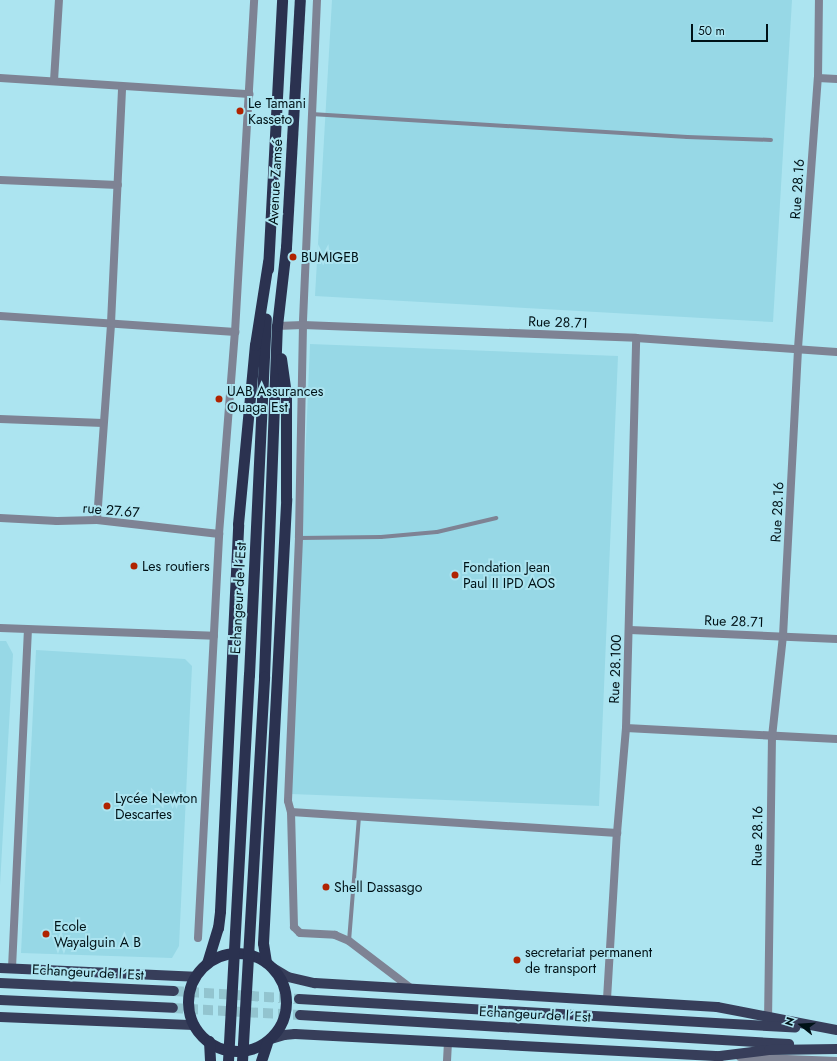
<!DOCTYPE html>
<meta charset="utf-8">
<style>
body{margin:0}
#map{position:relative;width:837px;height:1061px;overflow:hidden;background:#ace4f0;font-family:Jost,sans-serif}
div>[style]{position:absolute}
.built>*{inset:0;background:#97d8e6}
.primary-tunnel>*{height:10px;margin-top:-5px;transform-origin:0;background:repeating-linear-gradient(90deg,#92c4cf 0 10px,transparent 0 15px)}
.service>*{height:4px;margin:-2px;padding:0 2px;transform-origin:2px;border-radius:2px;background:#7e8394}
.minor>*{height:8px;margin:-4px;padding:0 4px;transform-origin:4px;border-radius:4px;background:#7e8394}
.primary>*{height:10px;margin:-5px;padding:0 5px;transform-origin:5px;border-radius:5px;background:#373e5a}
.trunk>*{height:11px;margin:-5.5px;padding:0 5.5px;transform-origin:5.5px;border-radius:5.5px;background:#2b3250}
.trunk>.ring{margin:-5.5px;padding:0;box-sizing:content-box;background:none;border:11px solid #2b3250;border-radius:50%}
.trunk-bridge>*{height:11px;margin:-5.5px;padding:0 5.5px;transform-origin:5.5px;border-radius:5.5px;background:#2b3250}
.dots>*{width:11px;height:11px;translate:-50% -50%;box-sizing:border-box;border:2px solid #ace4f0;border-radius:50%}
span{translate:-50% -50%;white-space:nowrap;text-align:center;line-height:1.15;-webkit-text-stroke:4px #ace4f0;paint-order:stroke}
.poi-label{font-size:14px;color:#001217}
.left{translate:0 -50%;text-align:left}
.street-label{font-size:14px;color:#001217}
.north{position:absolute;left:781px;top:1005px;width:40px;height:40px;-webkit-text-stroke:3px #ace4f0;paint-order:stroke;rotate:287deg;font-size:11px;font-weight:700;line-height:16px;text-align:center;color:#001217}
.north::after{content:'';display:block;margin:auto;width:14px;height:18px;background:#001217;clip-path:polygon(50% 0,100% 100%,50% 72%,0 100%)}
.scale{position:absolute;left:691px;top:24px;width:77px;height:18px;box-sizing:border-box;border:2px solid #001217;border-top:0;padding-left:5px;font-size:12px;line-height:14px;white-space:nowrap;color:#001217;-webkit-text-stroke:3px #ace4f0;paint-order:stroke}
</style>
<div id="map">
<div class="built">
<i style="clip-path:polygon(332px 0,792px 0,773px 322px,315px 296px)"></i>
<i style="clip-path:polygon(310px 344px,618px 356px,599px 806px,291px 794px)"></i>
<i style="clip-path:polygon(0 641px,6px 641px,13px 654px,0 885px)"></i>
<i style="clip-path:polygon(36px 650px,185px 659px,192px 666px,179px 946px,172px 958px,21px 953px)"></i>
</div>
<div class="primary-tunnel">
<i style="left:174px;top:991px;width:125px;rotate:3.7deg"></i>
<i style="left:173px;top:1008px;width:127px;rotate:3.2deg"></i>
</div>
<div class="service">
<i style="left:311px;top:114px;width:377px;rotate:3.5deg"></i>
<i style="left:687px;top:137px;width:84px;rotate:2deg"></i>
<i style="left:299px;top:538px;width:82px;rotate:-0.7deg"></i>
<i style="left:381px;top:537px;width:56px;rotate:-5.1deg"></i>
<i style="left:437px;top:532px;width:61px;rotate:-13.3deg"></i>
<i style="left:349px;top:941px;width:125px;rotate:-85.4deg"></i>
</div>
<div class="minor">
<i style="left:317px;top:0;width:325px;rotate:92.5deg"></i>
<i style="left:303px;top:325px;width:213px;rotate:91.1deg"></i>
<i style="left:299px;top:538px;width:263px;rotate:92.4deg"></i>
<i style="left:288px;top:801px;width:11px;rotate:75deg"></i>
<i style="left:291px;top:812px;width:115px;rotate:88.5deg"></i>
<i style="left:294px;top:927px;width:8px;rotate:45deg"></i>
<i style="left:300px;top:933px;width:35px;rotate:3deg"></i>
<i style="left:335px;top:935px;width:15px;rotate:23deg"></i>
<i style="left:349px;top:941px;width:79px;rotate:37.3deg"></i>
<i style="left:0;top:78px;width:250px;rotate:3.7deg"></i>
<i style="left:818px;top:78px;width:19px;rotate:3deg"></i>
<i style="left:54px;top:81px;width:81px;rotate:-86.5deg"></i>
<i style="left:0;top:180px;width:118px;rotate:2.4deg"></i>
<i style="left:0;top:316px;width:236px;rotate:3.9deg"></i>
<i style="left:277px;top:326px;width:26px;rotate:-2deg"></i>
<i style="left:303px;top:325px;width:333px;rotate:2.2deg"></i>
<i style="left:636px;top:338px;width:201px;rotate:4deg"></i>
<i style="left:0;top:419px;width:103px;rotate:2.2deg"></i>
<i style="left:0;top:518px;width:57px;rotate:3deg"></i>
<i style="left:57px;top:521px;width:40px;rotate:-1.4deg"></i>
<i style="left:97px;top:520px;width:123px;rotate:6.5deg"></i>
<i style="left:97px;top:520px;width:197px;rotate:-85.9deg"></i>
<i style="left:111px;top:323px;width:236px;rotate:-87.3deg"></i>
<i style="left:0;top:628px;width:214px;rotate:2.1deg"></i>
<i style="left:630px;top:630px;width:207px;rotate:2.5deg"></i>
<i style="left:626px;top:728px;width:211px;rotate:3deg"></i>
<i style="left:291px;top:812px;width:327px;rotate:3.7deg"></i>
<i style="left:198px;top:938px;width:405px;rotate:-87deg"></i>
<i style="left:219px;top:534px;width:203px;rotate:-85.5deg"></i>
<i style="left:235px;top:332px;width:333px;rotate:-86.7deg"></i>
<i style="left:12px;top:968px;width:338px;rotate:-87.3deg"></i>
<i style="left:607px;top:999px;width:166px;rotate:-86.6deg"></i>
<i style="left:617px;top:833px;width:105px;rotate:-85.1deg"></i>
<i style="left:626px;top:728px;width:390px;rotate:-88.5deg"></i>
<i style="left:768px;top:1022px;width:285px;rotate:-89.2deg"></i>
<i style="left:772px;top:737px;width:102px;rotate:-83.8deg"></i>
<i style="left:783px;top:636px;width:288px;rotate:-87deg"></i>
<i style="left:798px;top:348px;width:271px;rotate:-85.8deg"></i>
<i style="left:818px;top:78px;width:78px;rotate:-89.3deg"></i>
<i style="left:740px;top:1057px;width:97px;rotate:2.4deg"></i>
<i style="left:447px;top:1061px;width:19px;rotate:-87deg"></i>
</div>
<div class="primary">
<i style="left:0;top:968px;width:195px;rotate:2.6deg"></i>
<i style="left:273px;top:968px;width:17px;rotate:31deg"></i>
<i style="left:288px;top:977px;width:28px;rotate:13deg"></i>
<i style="left:315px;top:983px;width:403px;rotate:3.4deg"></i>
<i style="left:717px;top:1007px;width:122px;rotate:10.9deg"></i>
<i style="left:0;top:983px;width:174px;rotate:2.6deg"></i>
<i style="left:299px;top:999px;width:497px;rotate:3.3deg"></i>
<i style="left:0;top:1000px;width:173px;rotate:2.6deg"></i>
<i style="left:300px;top:1015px;width:490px;rotate:3.4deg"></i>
<i style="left:0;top:1017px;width:194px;rotate:2.4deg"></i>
<i style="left:271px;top:1039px;width:14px;rotate:-17deg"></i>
<i style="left:284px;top:1035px;width:11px;rotate:-5deg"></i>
<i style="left:295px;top:1034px;width:426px;rotate:3deg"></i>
<i style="left:720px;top:1056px;width:49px;rotate:-7deg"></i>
<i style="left:769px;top:1050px;width:68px;rotate:-0.8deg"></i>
</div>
<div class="trunk">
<i style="left:268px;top:269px;width:269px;rotate:-87deg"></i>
<i style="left:249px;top:675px;width:357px;rotate:-87.3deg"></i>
<i style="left:264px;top:677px;width:351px;rotate:-87.9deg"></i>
<i style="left:277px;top:326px;width:80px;rotate:-83.5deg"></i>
<i style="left:286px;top:247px;width:247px;rotate:-86.8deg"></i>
<i class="ring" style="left:188px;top:953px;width:87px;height:87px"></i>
<i style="left:266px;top:962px;width:19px;rotate:-99deg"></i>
<i style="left:263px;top:943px;width:445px;rotate:-87deg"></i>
<i style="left:286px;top:499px;width:105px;rotate:-90deg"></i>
<i style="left:286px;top:394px;width:36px;rotate:-98deg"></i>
<i style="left:207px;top:963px;width:37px;rotate:-73deg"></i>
<i style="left:218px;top:928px;width:17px;rotate:-83deg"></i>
<i style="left:220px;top:911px;width:387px;rotate:-87.3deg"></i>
<i style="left:238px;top:524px;width:180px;rotate:-84.6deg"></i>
<i style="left:255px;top:345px;width:84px;rotate:-81.1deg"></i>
<i style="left:209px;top:1041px;width:20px;rotate:87deg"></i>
<i style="left:261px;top:1061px;width:19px;rotate:-72deg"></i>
</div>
<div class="trunk-bridge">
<i style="left:228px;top:1061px;width:387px;rotate:-86.9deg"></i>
<i style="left:242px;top:1061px;width:385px;rotate:-86.7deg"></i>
</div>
<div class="dots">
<i style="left:240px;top:111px;background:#b02301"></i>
<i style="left:293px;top:257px;background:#b02301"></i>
<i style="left:219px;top:399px;background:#b02301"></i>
<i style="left:134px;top:566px;background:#b02301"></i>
<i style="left:455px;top:575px;background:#b02301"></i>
<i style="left:107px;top:806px;background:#b02301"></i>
<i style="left:326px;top:887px;background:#b02301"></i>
<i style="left:46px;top:934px;background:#b02301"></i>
<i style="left:517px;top:960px;background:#b02301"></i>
</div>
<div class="poi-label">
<span class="left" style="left:248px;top:111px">Le Tamani<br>Kasseto</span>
<span class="left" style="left:301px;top:257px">BUMIGEB</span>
<span class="left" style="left:227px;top:399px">UAB Assurances<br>Ouaga Est</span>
<span class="left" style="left:142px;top:566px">Les routiers</span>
<span class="left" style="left:463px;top:575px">Fondation Jean<br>Paul II IPD AOS</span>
<span class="left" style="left:115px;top:806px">Lycée Newton<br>Descartes</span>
<span class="left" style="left:334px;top:887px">Shell Dassasgo</span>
<span class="left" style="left:54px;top:934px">Ecole<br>Wayalguin A B</span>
<span class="left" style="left:525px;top:960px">secretariat permanent<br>de transport</span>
</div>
<div class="street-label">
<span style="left:275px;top:182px;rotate:-87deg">Avenue Zamsé</span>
<span style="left:797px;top:189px;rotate:-86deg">Rue 28.16</span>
<span style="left:558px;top:322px;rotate:2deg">Rue 28.71</span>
<span style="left:111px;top:510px;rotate:5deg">rue 27.67</span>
<span style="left:777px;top:512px;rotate:-87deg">Rue 28.16</span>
<span style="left:238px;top:598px;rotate:-87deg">Echangeur de l´Est</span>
<span style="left:734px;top:621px;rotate:2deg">Rue 28.71</span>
<span style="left:615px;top:669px;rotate:-88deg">Rue 28.100</span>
<span style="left:757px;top:836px;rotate:-89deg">Rue 28.16</span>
<span style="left:88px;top:972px;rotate:3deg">Echangeur de l´Est</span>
<span style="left:535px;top:1014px;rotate:3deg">Echangeur de l´Est</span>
</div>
<div class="north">N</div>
<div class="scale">50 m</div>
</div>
